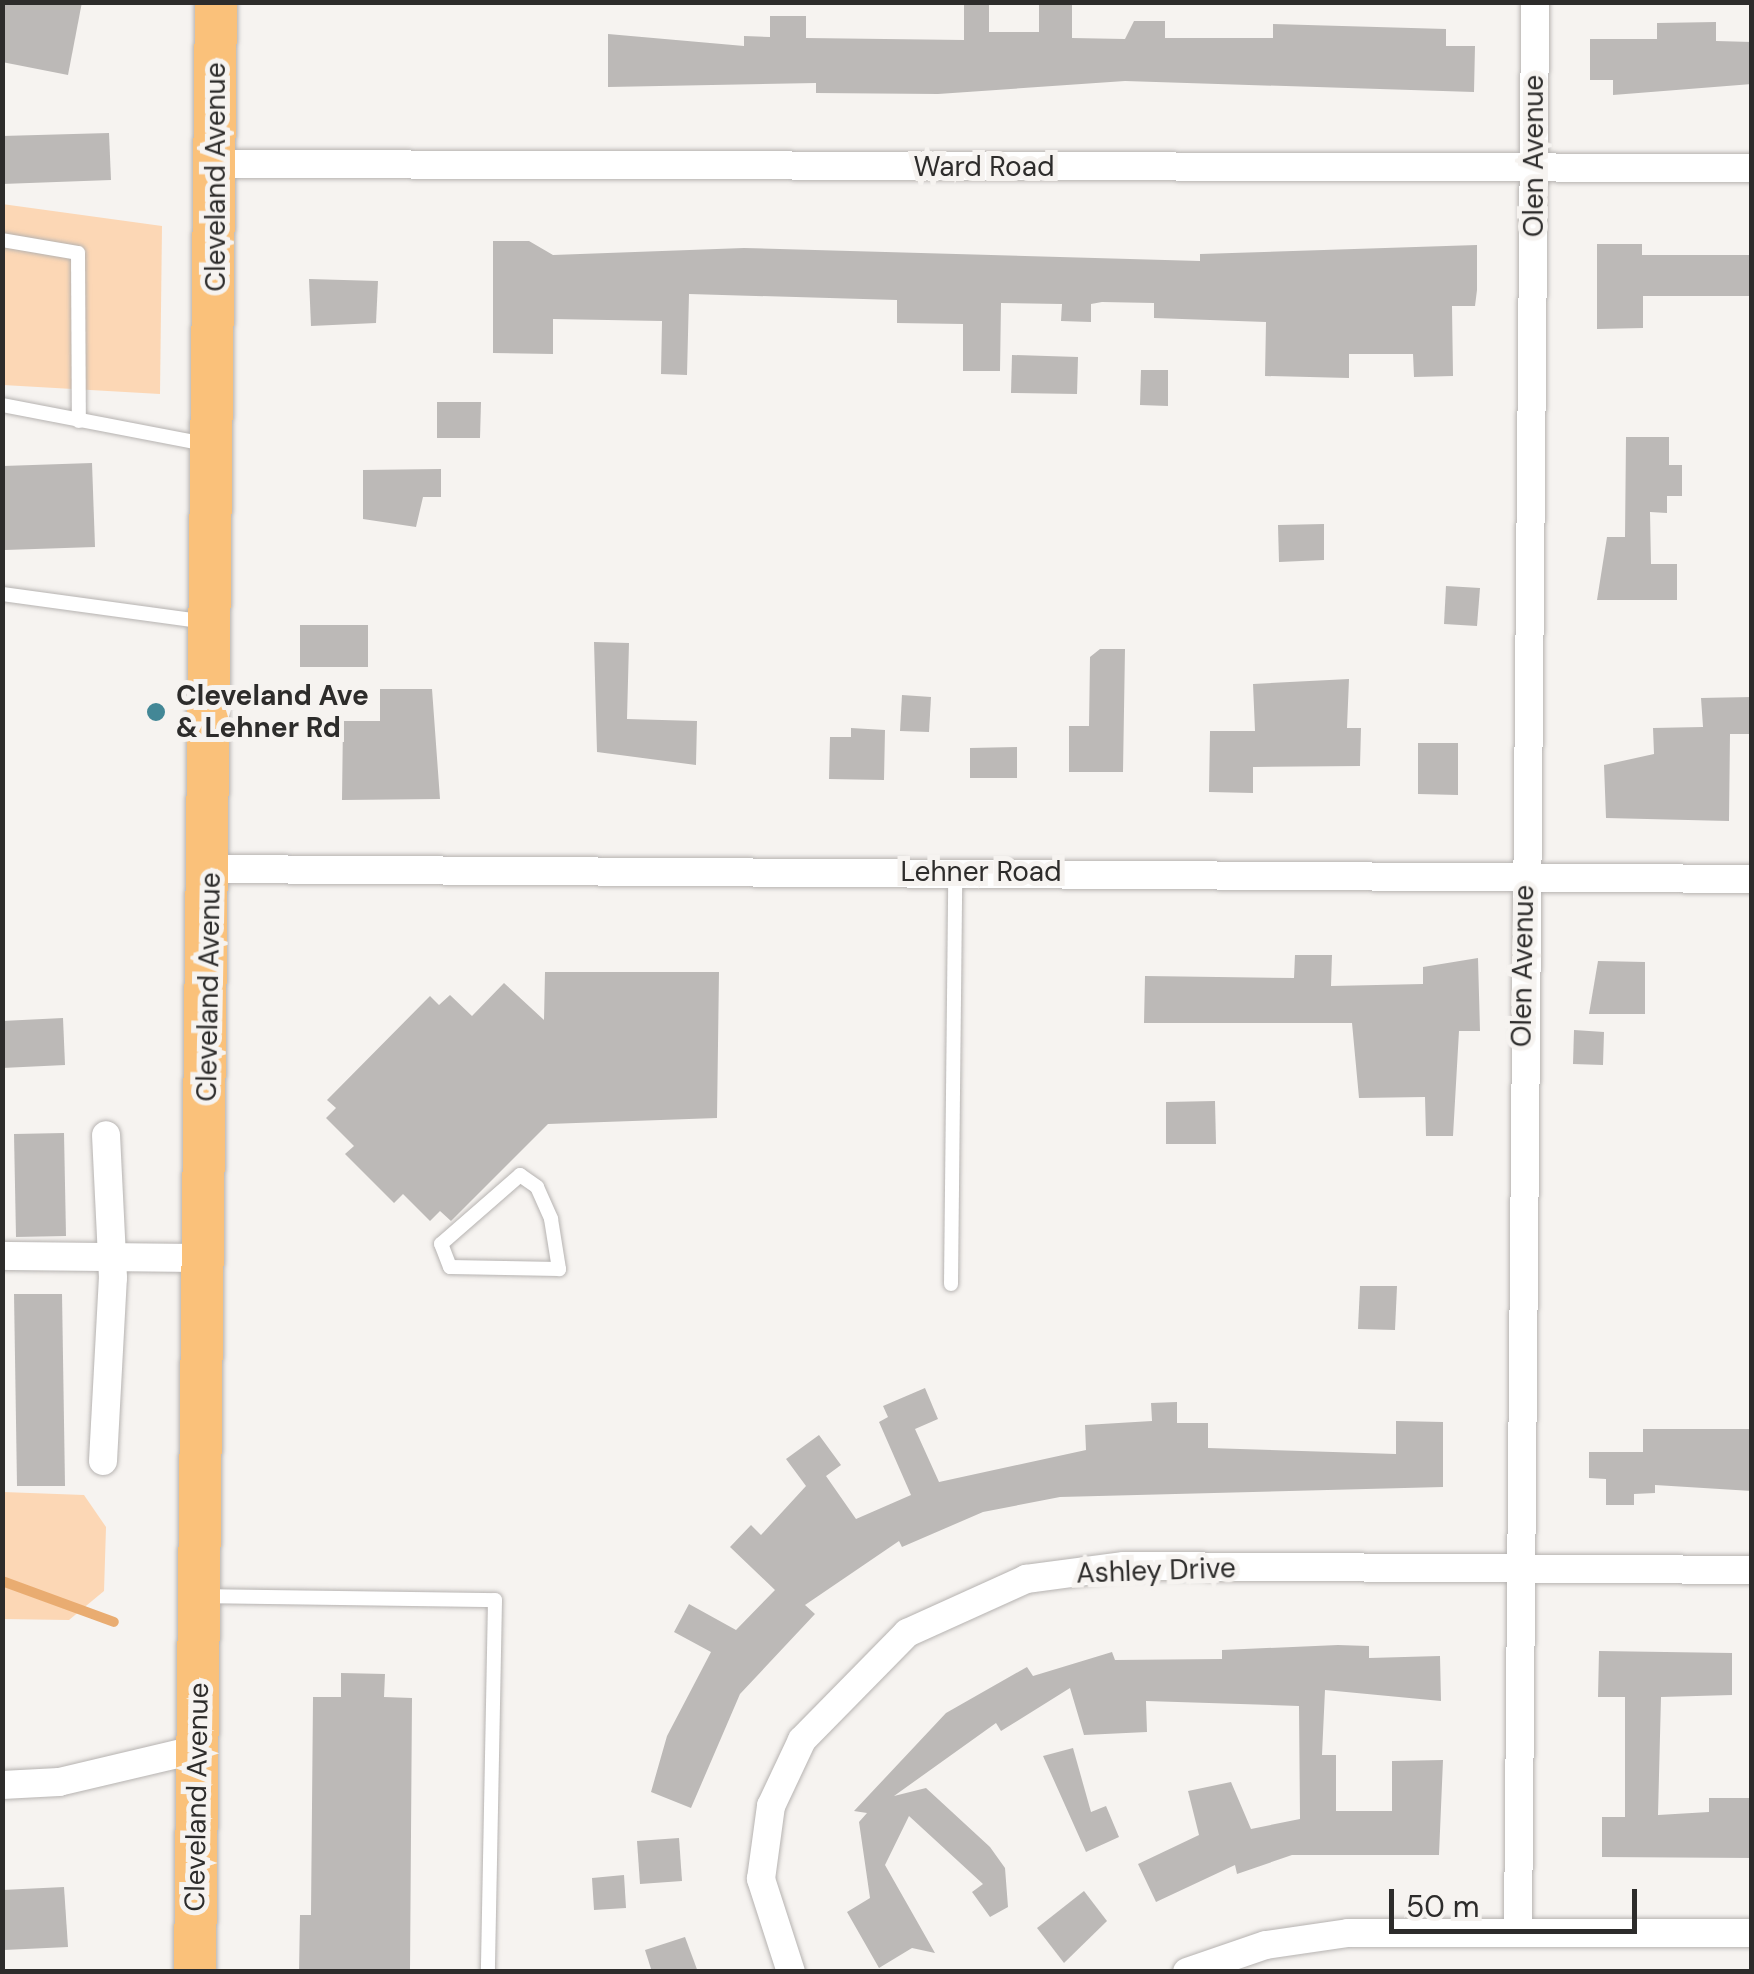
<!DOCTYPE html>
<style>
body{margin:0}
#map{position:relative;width:1754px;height:1974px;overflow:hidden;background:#f6f3f0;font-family:"DM Sans",sans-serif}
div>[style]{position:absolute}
.green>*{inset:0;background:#fcd7b5}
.stream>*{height:10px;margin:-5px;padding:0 5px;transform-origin:5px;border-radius:5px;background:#e9ac71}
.building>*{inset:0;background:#bcb9b7}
.roads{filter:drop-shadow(0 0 2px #b6b3b1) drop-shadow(0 0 2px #b6b3b1)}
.service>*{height:14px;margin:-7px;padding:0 7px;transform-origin:7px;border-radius:7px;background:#fff}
.minor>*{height:28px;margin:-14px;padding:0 14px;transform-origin:14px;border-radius:14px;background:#fff}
.primary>*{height:42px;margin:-21px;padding:0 21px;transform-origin:21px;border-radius:21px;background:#fac17a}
.dots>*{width:28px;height:28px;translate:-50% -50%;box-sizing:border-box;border:5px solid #f6f3f0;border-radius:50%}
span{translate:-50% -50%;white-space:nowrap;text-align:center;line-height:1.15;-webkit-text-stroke:10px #f6f3f0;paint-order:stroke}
.street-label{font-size:28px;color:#2d2c2b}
.poi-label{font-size:28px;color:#2d2c2b;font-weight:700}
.left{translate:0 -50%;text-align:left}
.frame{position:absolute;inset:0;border:5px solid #2d2c2b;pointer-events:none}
.scale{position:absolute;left:1389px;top:1889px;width:248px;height:45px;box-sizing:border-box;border:5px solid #2d2c2b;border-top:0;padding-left:12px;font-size:30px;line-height:35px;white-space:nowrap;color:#2d2c2b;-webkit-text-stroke:8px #f6f3f0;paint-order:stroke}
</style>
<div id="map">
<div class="green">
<i style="clip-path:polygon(2px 204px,162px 226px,160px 394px,3px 385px)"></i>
<i style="clip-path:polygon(3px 1492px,84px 1495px,106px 1527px,104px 1591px,69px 1620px,3px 1619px)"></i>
</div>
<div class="stream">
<i style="left:2px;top:1581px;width:119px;rotate:20.1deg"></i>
</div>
<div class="building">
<i style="clip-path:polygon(2px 2px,82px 2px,68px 75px,2px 62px)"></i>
<i style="clip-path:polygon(964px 2px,989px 2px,989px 32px,1039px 32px,1039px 2px,1072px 2px,1072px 38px,1125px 39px,1134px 21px,1165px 21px,1165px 38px,1273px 38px,1273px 24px,1446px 29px,1446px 46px,1475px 46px,1474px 92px,1125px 81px,938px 94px,816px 93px,816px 83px,608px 87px,608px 34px,744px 46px,744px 36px,770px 37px,770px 16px,806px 16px,806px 38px,964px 40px)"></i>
<i style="clip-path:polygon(1716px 22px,1716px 41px,1752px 42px,1752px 84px,1613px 95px,1613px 80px,1590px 80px,1590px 39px,1657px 39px,1657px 23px)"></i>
<i style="clip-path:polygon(109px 133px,111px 180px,2px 184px,2px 136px)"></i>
<i style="clip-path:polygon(493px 241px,529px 241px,553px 255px,744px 248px,1200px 261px,1200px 254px,1477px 245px,1477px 290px,1475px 306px,1452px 306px,1453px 376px,1414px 377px,1413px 354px,1349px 354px,1349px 378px,1265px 376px,1266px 322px,1154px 318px,1154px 303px,1102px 302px,1091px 304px,1091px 322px,1061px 321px,1062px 304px,1001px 303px,1000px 371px,963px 371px,963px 324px,897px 323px,897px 300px,689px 294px,687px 375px,661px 374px,662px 321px,553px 319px,553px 354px,493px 353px)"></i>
<i style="clip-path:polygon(1597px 244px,1642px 244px,1642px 255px,1752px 255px,1752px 296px,1643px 296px,1643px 328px,1597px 329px)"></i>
<i style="clip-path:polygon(309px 279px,378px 281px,376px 323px,311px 326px)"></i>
<i style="clip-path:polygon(1012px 355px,1078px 357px,1077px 394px,1011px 393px)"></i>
<i style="clip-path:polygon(1141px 370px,1168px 370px,1168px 406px,1140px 405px)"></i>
<i style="clip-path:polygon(437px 402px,481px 402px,480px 438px,437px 438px)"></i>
<i style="clip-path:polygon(1626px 437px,1669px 437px,1669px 465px,1682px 465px,1682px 496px,1667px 496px,1667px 513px,1650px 512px,1651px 564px,1677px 564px,1677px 600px,1597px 600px,1607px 537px,1625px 537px)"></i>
<i style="clip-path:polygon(92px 463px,95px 547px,5px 550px,3px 466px)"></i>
<i style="clip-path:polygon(441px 469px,441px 497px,423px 497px,416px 527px,363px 519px,363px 470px)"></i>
<i style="clip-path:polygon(1324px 524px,1324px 560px,1279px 562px,1278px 525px)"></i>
<i style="clip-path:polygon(1446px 586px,1480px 588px,1477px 626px,1444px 624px)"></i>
<i style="clip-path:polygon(300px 625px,368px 625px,368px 667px,300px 667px)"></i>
<i style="clip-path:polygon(594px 642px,629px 643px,627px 719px,697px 721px,696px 765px,597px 752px)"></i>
<i style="clip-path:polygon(1100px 649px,1125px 649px,1123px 772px,1069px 772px,1069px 726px,1089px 726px,1090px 657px)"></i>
<i style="clip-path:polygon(1349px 679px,1347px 728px,1361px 728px,1360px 766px,1253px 767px,1253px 793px,1209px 792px,1210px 731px,1255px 731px,1253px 684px)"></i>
<i style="clip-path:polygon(380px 689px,432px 689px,440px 799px,342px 800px,343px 721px,380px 721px)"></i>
<i style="clip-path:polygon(902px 695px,931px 697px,929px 732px,900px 731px)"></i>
<i style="clip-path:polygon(1752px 697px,1752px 734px,1730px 734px,1729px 821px,1606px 818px,1604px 765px,1654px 754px,1653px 728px,1703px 727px,1701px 698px)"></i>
<i style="clip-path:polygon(851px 728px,885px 730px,884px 780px,829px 779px,830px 737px,851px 737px)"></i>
<i style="clip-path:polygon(1418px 743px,1458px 743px,1458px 795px,1418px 794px)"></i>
<i style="clip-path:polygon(1017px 747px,1017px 778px,970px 778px,970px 748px)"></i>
<i style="clip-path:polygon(1295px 955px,1332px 955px,1331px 986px,1423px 984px,1423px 967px,1478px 958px,1480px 1031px,1459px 1031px,1453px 1136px,1426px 1136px,1425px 1097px,1359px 1098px,1352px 1023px,1144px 1023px,1145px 976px,1294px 978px)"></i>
<i style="clip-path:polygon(1598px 961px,1645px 962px,1645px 1014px,1589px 1014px)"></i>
<i style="clip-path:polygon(545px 972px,719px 972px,717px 1118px,548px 1124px,451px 1221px,440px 1211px,430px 1221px,403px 1194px,394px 1203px,345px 1154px,354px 1146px,326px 1118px,336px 1108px,327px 1100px,430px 996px,439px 1005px,450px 995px,472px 1016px,504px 983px,544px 1020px)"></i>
<i style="clip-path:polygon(63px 1018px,65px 1065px,2px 1068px,2px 1021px)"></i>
<i style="clip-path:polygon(1574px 1030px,1604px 1032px,1603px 1065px,1573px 1064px)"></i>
<i style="clip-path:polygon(1215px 1101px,1216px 1144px,1166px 1144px,1166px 1102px)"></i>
<i style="clip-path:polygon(64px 1133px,66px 1236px,16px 1237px,14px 1134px)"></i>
<i style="clip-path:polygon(1360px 1286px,1397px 1286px,1395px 1330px,1358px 1329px)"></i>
<i style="clip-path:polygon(14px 1294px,62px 1294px,65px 1486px,17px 1486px)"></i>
<i style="clip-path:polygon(925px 1388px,938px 1419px,915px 1429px,939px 1482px,1086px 1450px,1085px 1425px,1152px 1421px,1151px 1403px,1177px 1402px,1177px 1423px,1208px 1423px,1208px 1448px,1396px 1454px,1396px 1421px,1443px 1422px,1443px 1487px,1060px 1497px,983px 1512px,902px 1547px,899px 1541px,805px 1605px,815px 1614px,740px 1694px,691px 1808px,651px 1792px,667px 1736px,711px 1652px,674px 1632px,689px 1604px,736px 1630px,775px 1590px,730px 1547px,751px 1525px,761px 1535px,806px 1486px,786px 1459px,819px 1435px,841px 1465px,826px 1476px,856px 1519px,911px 1495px,879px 1422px,888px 1417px,883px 1406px)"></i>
<i style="clip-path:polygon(1643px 1429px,1752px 1429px,1752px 1491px,1655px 1485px,1655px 1493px,1634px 1494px,1634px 1505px,1606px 1505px,1606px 1479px,1589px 1478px,1589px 1452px,1643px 1452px)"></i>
<i style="clip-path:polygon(1338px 1645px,1369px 1646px,1369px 1658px,1440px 1656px,1441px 1701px,1325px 1690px,1322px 1755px,1336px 1755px,1336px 1811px,1392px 1811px,1392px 1761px,1443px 1760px,1439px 1855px,1292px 1855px,1237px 1874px,1235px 1865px,1156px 1902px,1138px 1864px,1199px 1835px,1188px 1791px,1231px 1782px,1251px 1829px,1300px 1819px,1299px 1706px,1146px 1701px,1147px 1732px,1084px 1735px,1070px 1688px,1001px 1731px,996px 1723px,894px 1796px,926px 1788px,990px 1847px,1005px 1868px,1008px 1907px,990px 1917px,972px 1892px,983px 1884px,909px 1816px,885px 1865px,935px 1953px,912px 1948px,879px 1968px,847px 1912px,870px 1898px,859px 1822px,867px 1813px,854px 1811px,946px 1713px,1027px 1667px,1033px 1676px,1112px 1652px,1115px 1660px,1222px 1659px,1222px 1650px)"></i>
<i style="clip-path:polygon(1599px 1651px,1732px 1653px,1732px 1695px,1661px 1697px,1658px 1815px,1709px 1812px,1709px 1798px,1752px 1798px,1752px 1858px,1602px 1857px,1602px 1817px,1625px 1817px,1625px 1697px,1598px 1697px)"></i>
<i style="clip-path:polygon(341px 1673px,385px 1674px,384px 1697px,412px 1698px,410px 1972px,299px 1972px,300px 1915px,311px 1915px,313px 1697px,341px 1697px)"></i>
<i style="clip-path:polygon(1073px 1748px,1091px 1812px,1106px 1806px,1119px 1837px,1086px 1852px,1043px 1756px)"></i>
<i style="clip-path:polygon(679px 1838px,682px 1881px,640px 1884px,637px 1841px)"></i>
<i style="clip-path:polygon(624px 1875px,626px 1908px,594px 1910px,592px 1878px)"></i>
<i style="clip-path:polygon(64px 1887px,68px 1947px,4px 1950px,2px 1890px)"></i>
<i style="clip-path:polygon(1084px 1891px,1107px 1921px,1064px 1963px,1037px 1928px)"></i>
<i style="clip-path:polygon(685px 1937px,698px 1972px,652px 1972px,645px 1950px)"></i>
</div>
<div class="roads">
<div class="service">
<i style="left:2px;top:240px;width:77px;rotate:9.7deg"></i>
<i style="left:78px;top:253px;width:168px;rotate:89.7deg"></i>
<i style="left:2px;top:405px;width:211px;rotate:10.9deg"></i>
<i style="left:2px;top:594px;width:207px;rotate:7.8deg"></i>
<i style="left:520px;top:1175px;width:21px;rotate:35deg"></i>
<i style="left:537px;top:1187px;width:35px;rotate:66deg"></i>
<i style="left:551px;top:1219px;width:51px;rotate:80.9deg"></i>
<i style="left:559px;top:1269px;width:109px;rotate:-178.9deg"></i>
<i style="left:450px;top:1267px;width:25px;rotate:-111deg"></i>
<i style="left:441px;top:1244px;width:105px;rotate:-41.1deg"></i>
<i style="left:951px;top:1284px;width:412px;rotate:-89.4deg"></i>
<i style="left:202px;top:1596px;width:293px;rotate:0.8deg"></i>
<i style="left:495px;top:1600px;width:372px;rotate:91.1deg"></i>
</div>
<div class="minor">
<i style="left:217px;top:164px;width:1535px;rotate:0.15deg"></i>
<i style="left:210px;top:869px;width:1542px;rotate:0.37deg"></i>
<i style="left:2px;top:1256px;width:203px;rotate:0.6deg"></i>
<i style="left:103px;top:1461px;width:183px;rotate:-86.9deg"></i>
<i style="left:113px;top:1278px;width:143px;rotate:-92.8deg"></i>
<i style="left:2px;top:1785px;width:57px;rotate:-3deg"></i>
<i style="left:59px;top:1782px;width:144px;rotate:-13.3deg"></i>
<i style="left:1518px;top:1929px;width:1927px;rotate:-89.49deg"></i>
<i style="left:791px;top:1972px;width:98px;rotate:-107.9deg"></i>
<i style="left:761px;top:1879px;width:74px;rotate:-82.2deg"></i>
<i style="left:771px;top:1806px;width:73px;rotate:-64.8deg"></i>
<i style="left:802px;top:1740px;width:150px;rotate:-45.5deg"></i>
<i style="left:907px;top:1633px;width:131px;rotate:-24.4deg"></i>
<i style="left:1026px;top:1579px;width:99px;rotate:-7.6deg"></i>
<i style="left:1124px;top:1566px;width:628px;rotate:0.36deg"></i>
<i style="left:1187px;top:1972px;width:83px;rotate:-18.9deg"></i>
<i style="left:1266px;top:1945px;width:83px;rotate:-8.3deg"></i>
<i style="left:1348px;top:1933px;width:404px"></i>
</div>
<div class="primary">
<i style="left:195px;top:1972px;width:1970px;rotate:-89.39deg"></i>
</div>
</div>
<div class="dots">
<i style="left:156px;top:712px;background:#438796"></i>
</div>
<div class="street-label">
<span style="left:1534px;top:156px;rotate:-90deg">Olen Avenue</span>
<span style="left:984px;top:167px">Ward Road</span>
<span style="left:216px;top:177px;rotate:-90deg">Cleveland Avenue</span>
<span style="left:981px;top:872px">Lehner Road</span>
<span style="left:1523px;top:966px;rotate:-89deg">Olen Avenue</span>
<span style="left:209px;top:987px;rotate:-89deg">Cleveland Avenue</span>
<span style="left:1156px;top:1571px;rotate:-2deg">Ashley Drive</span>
<span style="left:197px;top:1797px;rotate:-89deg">Cleveland Avenue</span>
</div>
<div class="poi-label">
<span class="left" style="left:176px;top:712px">Cleveland Ave<br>&amp; Lehner Rd</span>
</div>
<div class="frame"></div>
<div class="scale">50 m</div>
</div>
